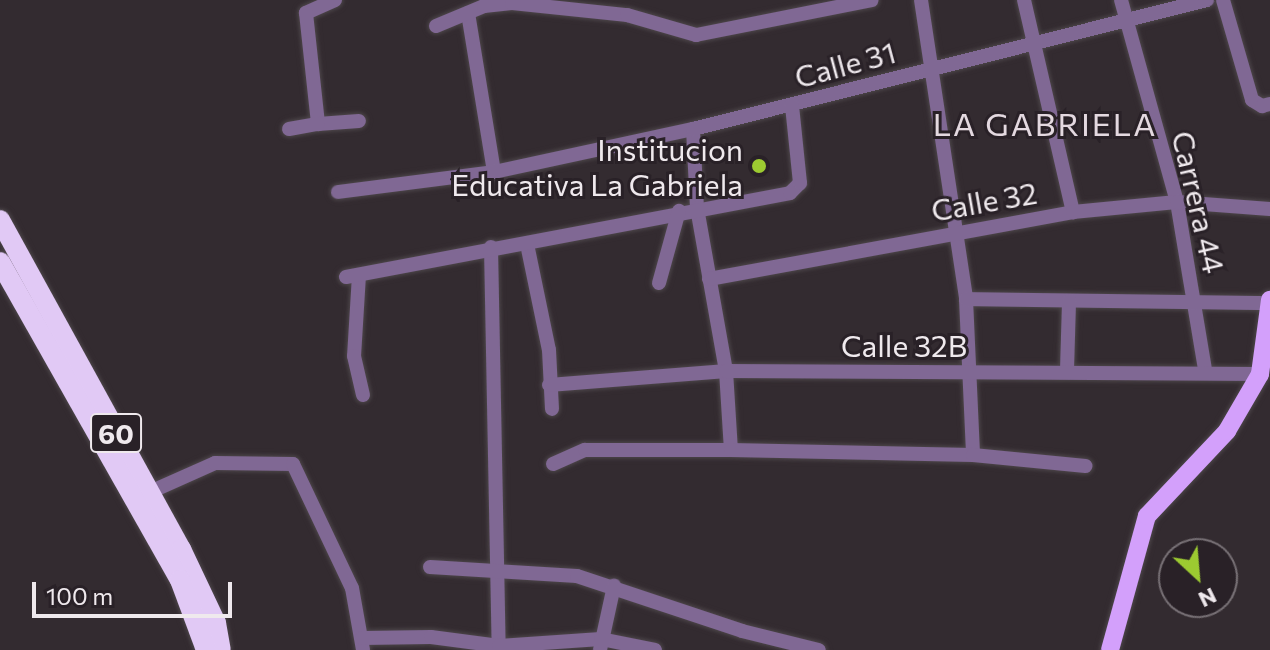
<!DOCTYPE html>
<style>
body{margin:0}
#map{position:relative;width:1270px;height:650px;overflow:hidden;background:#332b30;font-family:Commissioner,sans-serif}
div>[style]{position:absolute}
.roads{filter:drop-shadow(0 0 2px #4d464a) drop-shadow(0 0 2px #4d464a)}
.minor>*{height:14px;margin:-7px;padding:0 7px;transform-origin:7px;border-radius:7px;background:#806894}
.major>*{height:18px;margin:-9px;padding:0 9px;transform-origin:9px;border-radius:9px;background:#d3a0fb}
.highway>*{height:20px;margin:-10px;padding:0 10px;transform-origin:10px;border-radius:10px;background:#e1c9f5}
.dots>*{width:22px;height:22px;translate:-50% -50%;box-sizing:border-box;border:4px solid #292127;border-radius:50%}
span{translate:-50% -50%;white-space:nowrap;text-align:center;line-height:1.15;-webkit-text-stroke:6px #292127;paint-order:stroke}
.shield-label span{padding:2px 6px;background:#292127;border:2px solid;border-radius:6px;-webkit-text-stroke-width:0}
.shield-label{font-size:28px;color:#efe9ed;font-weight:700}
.street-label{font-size:30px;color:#efe9ed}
.poi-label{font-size:30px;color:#efe9ed}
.right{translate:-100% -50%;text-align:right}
.neighbourhood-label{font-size:32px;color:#e4d9e0;letter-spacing:2px}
.north{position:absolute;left:1158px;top:538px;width:80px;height:80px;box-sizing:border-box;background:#292127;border:2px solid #787176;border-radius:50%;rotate:154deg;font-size:22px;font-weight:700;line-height:32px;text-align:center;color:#efe9ed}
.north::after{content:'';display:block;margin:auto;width:28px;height:36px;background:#9cca31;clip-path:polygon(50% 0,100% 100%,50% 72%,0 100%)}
.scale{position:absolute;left:32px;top:582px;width:200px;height:36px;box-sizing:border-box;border:4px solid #efe9ed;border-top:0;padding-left:10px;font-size:24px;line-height:28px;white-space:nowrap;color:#efe9ed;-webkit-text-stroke:6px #292127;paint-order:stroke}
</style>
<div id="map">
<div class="roads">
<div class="minor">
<i style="left:335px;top:0;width:32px;rotate:156deg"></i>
<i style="left:306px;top:13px;width:112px;rotate:83.8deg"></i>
<i style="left:318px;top:124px;width:41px;rotate:-4.2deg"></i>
<i style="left:921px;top:0;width:302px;rotate:81.4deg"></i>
<i style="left:966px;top:299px;width:156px;rotate:87.4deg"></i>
<i style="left:1024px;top:0;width:218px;rotate:77deg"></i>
<i style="left:1121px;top:0;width:210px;rotate:74.5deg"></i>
<i style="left:1177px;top:202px;width:170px;rotate:80.5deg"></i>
<i style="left:1223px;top:0;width:104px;rotate:73.8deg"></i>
<i style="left:1252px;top:100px;width:12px;rotate:31deg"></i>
<i style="left:1262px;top:106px;width:8px;rotate:-14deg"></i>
<i style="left:468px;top:13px;width:161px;rotate:80.7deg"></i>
<i style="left:436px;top:26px;width:52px;rotate:-22.6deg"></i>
<i style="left:484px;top:6px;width:28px;rotate:-6deg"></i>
<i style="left:512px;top:3px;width:116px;rotate:6deg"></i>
<i style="left:627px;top:15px;width:72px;rotate:16.2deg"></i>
<i style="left:696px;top:35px;width:179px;rotate:-11.2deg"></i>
<i style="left:289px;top:129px;width:29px;rotate:-10deg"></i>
<i style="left:693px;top:129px;width:79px;rotate:87.1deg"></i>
<i style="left:697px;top:208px;width:166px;rotate:79.9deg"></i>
<i style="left:726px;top:371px;width:79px;rotate:86.4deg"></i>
<i style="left:338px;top:192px;width:157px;rotate:-7.3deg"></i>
<i style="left:494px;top:172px;width:204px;rotate:-12.2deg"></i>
<i style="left:693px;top:129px;width:530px;rotate:-14.09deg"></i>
<i style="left:527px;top:244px;width:108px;rotate:78.3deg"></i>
<i style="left:549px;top:350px;width:59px;rotate:87.1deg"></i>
<i style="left:491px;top:247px;width:403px;rotate:88.9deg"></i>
<i style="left:359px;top:275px;width:81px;rotate:93.5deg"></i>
<i style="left:354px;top:356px;width:40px;rotate:77deg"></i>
<i style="left:346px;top:277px;width:452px;rotate:-10.7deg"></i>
<i style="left:790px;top:193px;width:14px;rotate:-45deg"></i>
<i style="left:800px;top:183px;width:78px;rotate:-95.9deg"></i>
<i style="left:709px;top:279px;width:370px;rotate:-10.4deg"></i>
<i style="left:1073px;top:212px;width:104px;rotate:-5.5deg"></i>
<i style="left:1177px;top:202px;width:93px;rotate:4.3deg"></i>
<i style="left:659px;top:283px;width:75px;rotate:-74.5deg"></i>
<i style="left:966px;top:299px;width:303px;rotate:0.8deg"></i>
<i style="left:1067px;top:370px;width:69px;rotate:-88.3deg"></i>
<i style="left:549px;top:385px;width:178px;rotate:-4.5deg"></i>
<i style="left:726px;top:371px;width:534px;rotate:0.32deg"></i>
<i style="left:553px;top:464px;width:35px;rotate:-24deg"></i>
<i style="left:585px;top:450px;width:146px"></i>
<i style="left:731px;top:450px;width:242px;rotate:1.2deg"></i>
<i style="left:973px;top:455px;width:113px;rotate:5.6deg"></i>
<i style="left:150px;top:492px;width:71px;rotate:-24deg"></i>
<i style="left:215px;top:463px;width:78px;rotate:0.7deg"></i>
<i style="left:293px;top:464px;width:137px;rotate:64.6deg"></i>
<i style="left:352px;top:588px;width:63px;rotate:79.9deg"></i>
<i style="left:430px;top:567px;width:147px;rotate:3.5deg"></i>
<i style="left:577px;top:576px;width:174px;rotate:18.4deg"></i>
<i style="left:742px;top:631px;width:79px;rotate:13.9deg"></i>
<i style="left:362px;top:638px;width:69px;rotate:-0.8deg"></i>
<i style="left:431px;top:637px;width:69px;rotate:7.5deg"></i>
<i style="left:499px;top:646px;width:102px;rotate:-3.9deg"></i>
<i style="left:601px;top:639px;width:55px;rotate:11.5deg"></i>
<i style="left:600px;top:650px;width:66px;rotate:-77.7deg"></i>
</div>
<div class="major">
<i style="left:1110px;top:650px;width:139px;rotate:-74.6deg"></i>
<i style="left:1147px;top:516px;width:117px;rotate:-46.7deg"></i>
<i style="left:1227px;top:431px;width:66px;rotate:-59.9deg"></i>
<i style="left:1260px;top:374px;width:75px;rotate:-82.3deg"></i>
</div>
<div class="highway">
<i style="left:0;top:220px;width:376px;rotate:61.2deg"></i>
<i style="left:181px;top:549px;width:82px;rotate:64.7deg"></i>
<i style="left:216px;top:623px;width:27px;rotate:80deg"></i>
<i style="left:0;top:262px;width:365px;rotate:60.5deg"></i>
<i style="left:180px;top:580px;width:75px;rotate:69.6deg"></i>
</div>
</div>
<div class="dots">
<i style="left:759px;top:166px;background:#9cca31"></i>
</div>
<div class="shield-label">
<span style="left:116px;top:433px">60</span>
</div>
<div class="street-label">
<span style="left:845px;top:64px;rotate:-15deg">Calle 31</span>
<span style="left:984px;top:201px;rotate:-10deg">Calle 32</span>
<span style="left:1199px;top:202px;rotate:77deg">Carrera 44</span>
<span style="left:904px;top:345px">Calle 32B</span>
</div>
<div class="poi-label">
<span class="right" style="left:743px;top:166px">Institucion<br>Educativa La Gabriela</span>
</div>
<div class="neighbourhood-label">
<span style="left:1045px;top:123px">LA GABRIELA</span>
</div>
<div class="north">N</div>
<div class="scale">100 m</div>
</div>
